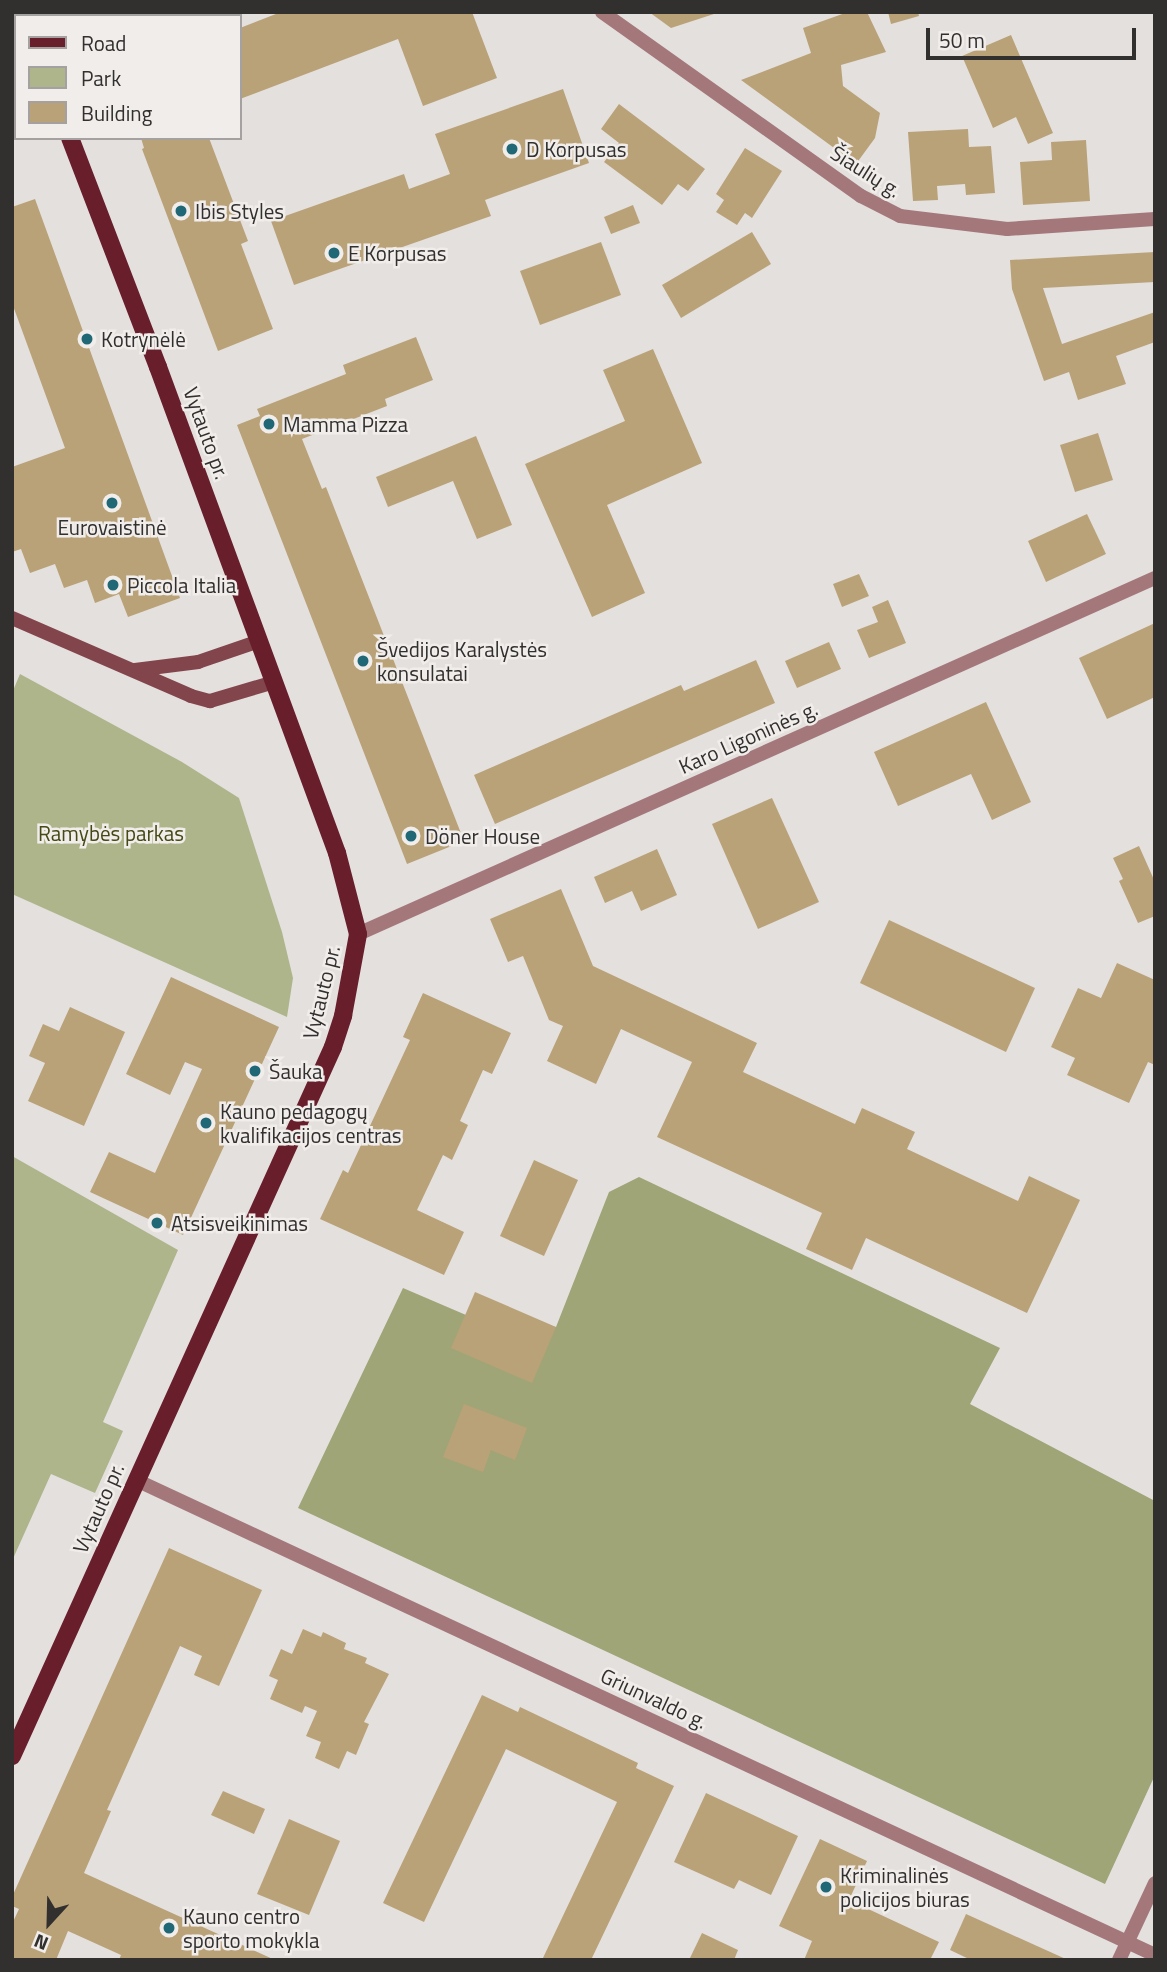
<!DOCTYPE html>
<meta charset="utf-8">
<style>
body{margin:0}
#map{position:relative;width:1167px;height:1972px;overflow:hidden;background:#e4e0de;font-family:"Titillium Web",sans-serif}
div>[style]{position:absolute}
.green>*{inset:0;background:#afb58b}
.forest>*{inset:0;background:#9fa577}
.building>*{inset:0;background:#baa278}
.street>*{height:14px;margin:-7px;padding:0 7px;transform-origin:7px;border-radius:7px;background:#a4787b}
.secondary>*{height:14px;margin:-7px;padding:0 7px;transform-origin:7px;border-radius:7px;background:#83454c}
.primary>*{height:18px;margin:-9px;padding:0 9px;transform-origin:9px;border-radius:9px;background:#691f2b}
.dots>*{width:19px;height:19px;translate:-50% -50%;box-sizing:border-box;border:4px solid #f1edeb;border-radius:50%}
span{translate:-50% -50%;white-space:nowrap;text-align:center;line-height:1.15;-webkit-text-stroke:5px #f1edeb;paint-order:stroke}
.poi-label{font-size:21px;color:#31302f}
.left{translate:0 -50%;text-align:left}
.street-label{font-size:21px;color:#31302f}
.park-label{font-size:21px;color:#454914}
.frame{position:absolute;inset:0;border:14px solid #31302f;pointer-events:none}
.legend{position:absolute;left:14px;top:14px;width:228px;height:126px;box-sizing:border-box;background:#f1edeb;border:2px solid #a4a1a0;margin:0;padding:9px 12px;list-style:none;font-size:21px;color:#31302f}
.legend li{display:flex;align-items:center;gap:14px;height:35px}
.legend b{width:35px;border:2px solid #a4a1a0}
.north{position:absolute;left:14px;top:1888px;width:70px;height:70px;-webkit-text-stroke:5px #f1edeb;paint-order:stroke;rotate:202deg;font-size:19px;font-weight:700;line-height:28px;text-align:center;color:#31302f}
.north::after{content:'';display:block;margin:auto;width:24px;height:32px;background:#31302f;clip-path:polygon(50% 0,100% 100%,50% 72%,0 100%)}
.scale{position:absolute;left:926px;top:28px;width:210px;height:32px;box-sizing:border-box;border:4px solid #31302f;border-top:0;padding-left:9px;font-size:21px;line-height:24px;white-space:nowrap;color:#31302f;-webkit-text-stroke:5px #f1edeb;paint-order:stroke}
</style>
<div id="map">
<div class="green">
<i style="clip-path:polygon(20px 674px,182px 762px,239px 798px,282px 932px,293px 978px,287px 1017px,12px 894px,12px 693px)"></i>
<i style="clip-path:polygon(12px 1156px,178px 1250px,103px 1422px,123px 1431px,95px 1493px,51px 1474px,12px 1561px)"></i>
</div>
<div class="forest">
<i style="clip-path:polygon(639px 1177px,1000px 1348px,970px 1404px,1155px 1501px,1155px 1775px,1105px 1884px,298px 1508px,403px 1288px,466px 1315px,556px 1327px,609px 1192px)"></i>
</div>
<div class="building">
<i style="clip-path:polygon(93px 12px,161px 12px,162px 16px,94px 16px)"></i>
<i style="clip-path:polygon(281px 12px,472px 12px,497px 78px,423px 106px,398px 39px,240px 99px,240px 28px)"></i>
<i style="clip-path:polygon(649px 12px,717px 12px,717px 13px,671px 28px)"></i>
<i style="clip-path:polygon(848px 12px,867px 12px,886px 52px,841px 65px,843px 86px,880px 113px,875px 138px,856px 164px,741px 80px,811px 53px,803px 28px)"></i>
<i style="clip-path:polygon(888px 12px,918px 12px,919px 16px,891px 24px)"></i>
<i style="clip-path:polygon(1011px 35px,1053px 133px,1028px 144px,1016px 117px,993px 128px,962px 56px)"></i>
<i style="clip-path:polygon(563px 89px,589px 163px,485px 200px,491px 216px,294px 285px,271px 221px,404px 174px,409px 189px,450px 174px,435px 134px)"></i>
<i style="clip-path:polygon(619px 104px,705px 169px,688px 191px,678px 184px,662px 205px,604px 162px,619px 143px,601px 129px)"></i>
<i style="clip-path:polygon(968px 129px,969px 147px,991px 146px,995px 193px,966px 195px,965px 184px,937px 186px,938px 200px,913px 201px,908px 132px)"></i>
<i style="clip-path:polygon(141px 138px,209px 138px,248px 241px,241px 244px,273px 329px,218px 351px,142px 149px,144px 148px)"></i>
<i style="clip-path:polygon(1086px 140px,1090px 201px,1023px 205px,1020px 162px,1052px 160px,1051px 142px)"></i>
<i style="clip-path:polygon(745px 148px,782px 171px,752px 218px,745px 213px,737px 225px,716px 212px,724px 200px,716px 194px)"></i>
<i style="clip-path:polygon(35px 199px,180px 598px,128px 617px,119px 594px,95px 603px,87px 580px,64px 588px,55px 564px,30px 573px,21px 549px,12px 552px,12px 467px,65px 448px,12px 303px,12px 207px)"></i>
<i style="clip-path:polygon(633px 205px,640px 223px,611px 234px,604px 217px)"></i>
<i style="clip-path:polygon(752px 232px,771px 264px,681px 318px,662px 285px)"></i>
<i style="clip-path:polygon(601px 242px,621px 295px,540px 325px,520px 271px)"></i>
<i style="clip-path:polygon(1155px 252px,1155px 282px,1043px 288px,1062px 344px,1155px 312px,1155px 342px,1116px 356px,1126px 384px,1078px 400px,1069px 372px,1044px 381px,1012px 289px,1010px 260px)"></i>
<i style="clip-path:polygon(416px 337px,433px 380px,385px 399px,387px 406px,302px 439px,322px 489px,326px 487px,464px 841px,407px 864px,237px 425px,260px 416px,257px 409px,346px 374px,343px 365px)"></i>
<i style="clip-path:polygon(653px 349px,702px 463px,607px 505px,645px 593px,592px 617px,525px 464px,625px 421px,603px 370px)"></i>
<i style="clip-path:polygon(1098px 433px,1113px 480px,1075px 492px,1060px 445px)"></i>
<i style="clip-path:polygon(476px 436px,512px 525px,477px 539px,453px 481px,388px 507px,376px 477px)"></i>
<i style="clip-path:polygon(1087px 514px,1106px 554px,1046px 582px,1028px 541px)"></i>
<i style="clip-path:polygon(859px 574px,869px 596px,842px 607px,833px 584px)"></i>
<i style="clip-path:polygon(888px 600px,906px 643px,869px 658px,857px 630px,878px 622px,872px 607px)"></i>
<i style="clip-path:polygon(1155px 623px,1155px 697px,1107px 719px,1079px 658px)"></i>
<i style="clip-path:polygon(829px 642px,841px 669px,797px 688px,785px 661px)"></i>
<i style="clip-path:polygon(756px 660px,775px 703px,495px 824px,474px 775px,681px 685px,684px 691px)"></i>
<i style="clip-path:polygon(986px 702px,1031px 802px,992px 820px,971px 774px,898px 806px,874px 752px)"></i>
<i style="clip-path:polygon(772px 798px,819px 902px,758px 929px,712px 824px)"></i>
<i style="clip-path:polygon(1139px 846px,1155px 882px,1155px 916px,1138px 923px,1119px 881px,1123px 879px,1113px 858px)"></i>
<i style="clip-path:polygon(657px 849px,677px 895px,641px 911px,632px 891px,605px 903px,594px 877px)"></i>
<i style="clip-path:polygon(561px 889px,593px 966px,757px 1043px,743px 1072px,855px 1124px,862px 1108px,915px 1132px,907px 1149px,1018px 1201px,1029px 1176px,1080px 1200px,1027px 1313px,866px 1238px,852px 1270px,806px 1249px,822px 1213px,657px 1137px,692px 1062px,621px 1029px,596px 1084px,547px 1061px,563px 1026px,549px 1020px,523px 956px,508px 962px,490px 919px)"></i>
<i style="clip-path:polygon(889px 920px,1035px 988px,1006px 1052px,860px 983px)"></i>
<i style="clip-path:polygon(1117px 963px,1155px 980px,1155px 1065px,1148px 1062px,1129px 1103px,1067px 1075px,1075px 1058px,1051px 1047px,1078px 988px,1101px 998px)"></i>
<i style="clip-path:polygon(171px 977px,279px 1027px,183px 1235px,90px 1192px,109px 1152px,155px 1173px,202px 1069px,185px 1062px,170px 1095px,126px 1074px)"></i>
<i style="clip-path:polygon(423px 993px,511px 1033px,492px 1074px,483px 1070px,460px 1121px,468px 1125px,452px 1160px,443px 1155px,417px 1210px,464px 1232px,444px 1275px,320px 1219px,343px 1170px,348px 1173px,410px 1040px,403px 1037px)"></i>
<i style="clip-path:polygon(70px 1007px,125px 1032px,84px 1126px,28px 1101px,45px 1063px,29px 1056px,43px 1024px,59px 1031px)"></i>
<i style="clip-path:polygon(534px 1160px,578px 1180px,544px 1256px,500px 1236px)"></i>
<i style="clip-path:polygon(475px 1292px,556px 1327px,532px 1383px,451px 1348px)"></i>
<i style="clip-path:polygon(464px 1404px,527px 1428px,515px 1460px,491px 1450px,483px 1472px,443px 1457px)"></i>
<i style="clip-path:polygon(169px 1548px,262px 1590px,219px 1686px,194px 1675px,202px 1656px,180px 1646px,107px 1810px,111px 1811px,84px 1873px,275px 1960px,119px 1960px,121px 1955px,68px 1931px,56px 1960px,12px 1960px,12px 1924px,19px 1909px,12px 1906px,12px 1897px)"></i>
<i style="clip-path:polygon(303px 1629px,321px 1637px,323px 1632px,346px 1643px,344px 1649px,367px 1658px,365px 1663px,389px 1674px,364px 1722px,369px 1724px,356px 1755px,347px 1751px,339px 1769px,315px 1758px,321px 1742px,306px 1736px,317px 1711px,305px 1706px,302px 1713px,270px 1699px,278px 1680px,269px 1676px,281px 1649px,292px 1654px)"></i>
<i style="clip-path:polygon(482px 1695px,518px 1712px,520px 1707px,638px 1763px,636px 1768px,674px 1786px,591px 1960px,542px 1960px,617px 1802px,506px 1749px,424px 1922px,383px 1903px)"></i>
<i style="clip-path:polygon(223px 1791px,265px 1809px,254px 1834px,211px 1815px)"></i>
<i style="clip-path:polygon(706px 1793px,798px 1836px,771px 1895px,739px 1880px,734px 1889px,674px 1862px)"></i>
<i style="clip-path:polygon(289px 1819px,340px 1841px,309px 1915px,257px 1894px)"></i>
<i style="clip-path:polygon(820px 1839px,867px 1861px,849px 1900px,939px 1942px,930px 1960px,804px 1960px,812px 1941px,779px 1926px)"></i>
<i style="clip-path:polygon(966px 1914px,1068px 1960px,971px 1960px,950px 1950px)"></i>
<i style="clip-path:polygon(702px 1933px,738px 1950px,734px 1960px,689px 1960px)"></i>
</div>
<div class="street">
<i style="left:602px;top:12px;width:318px;rotate:35.4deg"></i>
<i style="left:861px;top:196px;width:44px;rotate:27.1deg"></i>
<i style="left:900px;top:216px;width:108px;rotate:6.9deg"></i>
<i style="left:1007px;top:229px;width:148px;rotate:-3.9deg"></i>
<i style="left:358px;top:934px;width:873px;rotate:-24.07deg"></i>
<i style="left:136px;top:1480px;width:1124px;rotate:24.99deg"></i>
<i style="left:1119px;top:1960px;width:85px;rotate:-64.9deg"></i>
</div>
<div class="secondary">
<i style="left:12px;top:618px;width:195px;rotate:23.5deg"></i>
<i style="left:191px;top:696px;width:20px;rotate:15deg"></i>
<i style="left:210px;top:701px;width:67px;rotate:-16.5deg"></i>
<i style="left:135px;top:670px;width:64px;rotate:-7.2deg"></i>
<i style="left:198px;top:662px;width:65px;rotate:-19deg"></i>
</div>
<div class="primary">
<i style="left:23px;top:12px;width:4px;rotate:76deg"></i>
<i style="left:12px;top:1756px;width:778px;rotate:-65.64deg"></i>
<i style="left:333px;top:1047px;width:33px;rotate:-72deg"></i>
<i style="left:343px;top:1016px;width:83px;rotate:-79.6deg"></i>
<i style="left:358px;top:934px;width:84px;rotate:-104.5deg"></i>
<i style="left:337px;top:853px;width:518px;rotate:-110.22deg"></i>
<i style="left:158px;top:367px;width:245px;rotate:-111deg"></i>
</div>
<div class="dots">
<i style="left:512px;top:149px;background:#216877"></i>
<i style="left:181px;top:211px;background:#216877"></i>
<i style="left:334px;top:253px;background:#216877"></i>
<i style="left:87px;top:339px;background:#216877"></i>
<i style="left:269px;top:424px;background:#216877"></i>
<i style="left:112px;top:503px;background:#216877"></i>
<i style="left:113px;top:585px;background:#216877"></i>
<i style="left:363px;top:661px;background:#216877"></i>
<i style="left:411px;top:836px;background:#216877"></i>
<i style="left:255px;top:1071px;background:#216877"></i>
<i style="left:206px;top:1123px;background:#216877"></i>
<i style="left:157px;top:1223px;background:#216877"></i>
<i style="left:826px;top:1887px;background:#216877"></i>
<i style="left:169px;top:1928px;background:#216877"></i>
</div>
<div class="poi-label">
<span class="left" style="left:526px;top:149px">D Korpusas</span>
<span class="left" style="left:195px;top:211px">Ibis Styles</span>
<span class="left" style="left:348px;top:253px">E Korpusas</span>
<span class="left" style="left:101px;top:339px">Kotrynėlė</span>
<span class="left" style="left:283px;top:424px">Mamma Pizza</span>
<span style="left:112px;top:527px">Eurovaistinė</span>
<span class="left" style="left:127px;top:585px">Piccola Italia</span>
<span class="left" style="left:377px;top:661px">Švedijos Karalystės<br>konsulatai</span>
<span class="left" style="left:425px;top:836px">Döner House</span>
<span class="left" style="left:269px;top:1071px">Šauka</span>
<span class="left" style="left:220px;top:1123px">Kauno pedagogų<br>kvalifikacijos centras</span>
<span class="left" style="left:171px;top:1223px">Atsisveikinimas</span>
<span class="left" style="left:840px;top:1887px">Kriminalinės<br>policijos biuras</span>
<span class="left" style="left:183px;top:1928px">Kauno centro<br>sporto mokykla</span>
</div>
<div class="street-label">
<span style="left:866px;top:171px;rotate:32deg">Šiaulių g.</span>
<span style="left:207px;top:433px;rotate:70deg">Vytauto pr.</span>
<span style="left:748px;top:737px;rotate:-24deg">Karo Ligoninės g.</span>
<span style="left:321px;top:992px;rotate:-76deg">Vytauto pr.</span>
<span style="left:98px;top:1508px;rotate:-66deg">Vytauto pr.</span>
<span style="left:654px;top:1698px;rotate:25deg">Griunvaldo g.</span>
</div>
<div class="park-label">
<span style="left:111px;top:833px">Ramybės parkas</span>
</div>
<div class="frame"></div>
<ul class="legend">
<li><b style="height:9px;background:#691f2b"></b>Road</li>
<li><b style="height:19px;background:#afb58b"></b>Park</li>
<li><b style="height:19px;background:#baa278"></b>Building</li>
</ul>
<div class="north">N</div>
<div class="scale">50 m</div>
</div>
